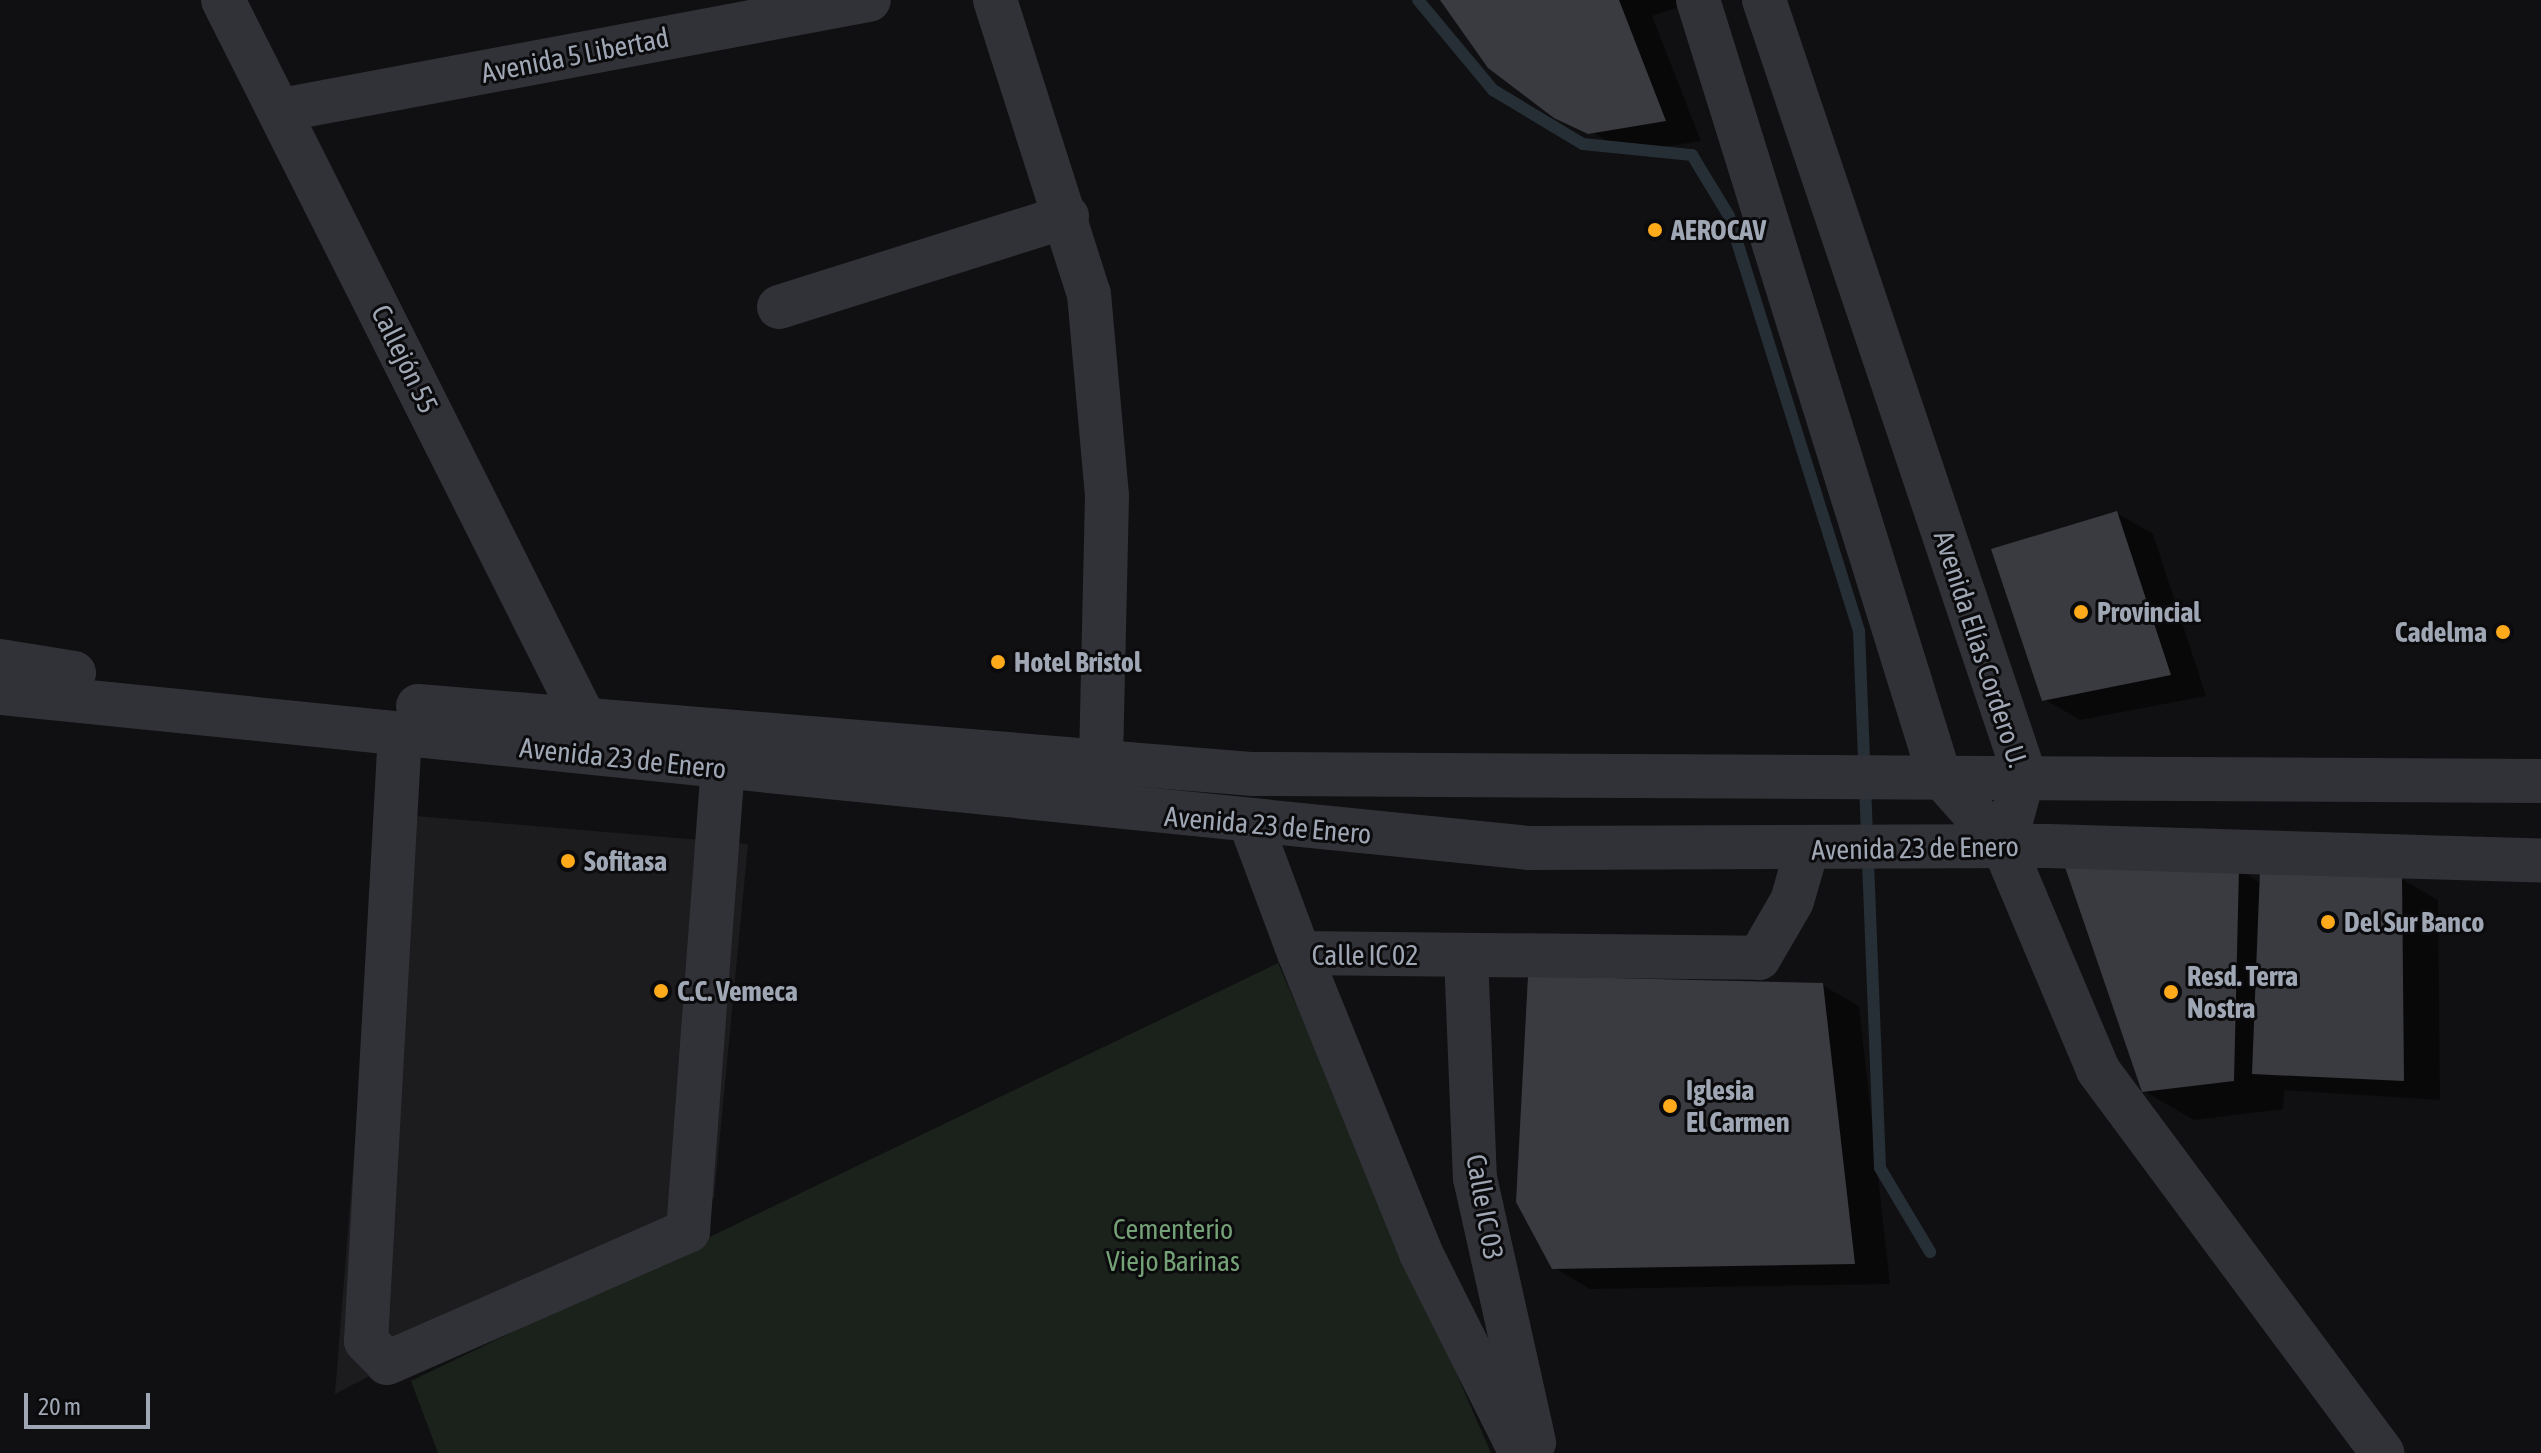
<!DOCTYPE html>
<meta charset="utf-8">
<style>
body{margin:0}
#map{position:relative;width:2541px;height:1453px;overflow:hidden;background:#101012;font-family:"Asap Condensed",sans-serif}
div>[style]{position:absolute}
.built>*{inset:0;background:#1c1c1f}
.green>*{inset:0;background:#1a221b}
.shadow>*{inset:0;background:#0007}
.stream>*{height:12px;margin:-6px;padding:0 6px;transform-origin:6px;border-radius:6px;background:#262f36}
.building>*{inset:0;background:#3a3b40}
.minor>*{height:44px;margin:-22px;padding:0 22px;transform-origin:22px;border-radius:22px;background:#313237}
.dots>*{width:22px;height:22px;translate:-50% -50%;box-sizing:border-box;border:4px solid #0b0b0d;border-radius:50%}
span{translate:-50% -50%;white-space:nowrap;text-align:center;line-height:1.15;-webkit-text-stroke:6px #0b0b0d;paint-order:stroke}
.street-label{font-size:28px;color:#a0a7b4}
.poi-label{font-size:28px;color:#a0a7b4;font-weight:700}
.left{translate:0 -50%;text-align:left}
.right{translate:-100% -50%;text-align:right}
.park-label{font-size:28px;color:#75a176}
.scale{position:absolute;left:24px;top:1393px;width:126px;height:36px;box-sizing:border-box;border:4px solid #a0a7b4;border-top:0;padding-left:10px;font-size:24px;line-height:28px;white-space:nowrap;color:#a0a7b4;-webkit-text-stroke:6px #0b0b0d;paint-order:stroke}
</style>
<div id="map">
<div class="built">
<i style="clip-path:polygon(381px 813px,748px 844px,714px 1198px,335px 1394px)"></i>
</div>
<div class="green">
<i style="clip-path:polygon(1278px 963px,1491px 1453px,438px 1453px,411px 1381px)"></i>
</div>
<div class="shadow">
<i style="clip-path:polygon(1442px 0,1701px 0,1652px 16px,1701px 141px,1626px 153px,1490px 67px)"></i>
<i style="clip-path:polygon(2117px 513px,2153px 534px,2206px 696px,2080px 720px,2044px 699px)"></i>
<i style="clip-path:polygon(2239px 870px,2261px 883px,2402px 879px,2438px 900px,2440px 1100px,2284px 1090px,2283px 1109px,2194px 1120px,2144px 1091px)"></i>
<i style="clip-path:polygon(1822px 985px,1859px 1006px,1890px 1284px,1590px 1289px,1553px 1267px)"></i>
</div>
<div class="stream">
<i style="left:1418px;top:0;width:117px;rotate:50.2deg"></i>
<i style="left:1493px;top:90px;width:105px;rotate:31deg"></i>
<i style="left:1583px;top:144px;width:110px;rotate:5.8deg"></i>
<i style="left:1692px;top:155px;width:71px;rotate:58.8deg"></i>
<i style="left:1729px;top:216px;width:435px;rotate:72.6deg"></i>
<i style="left:1859px;top:631px;width:537px;rotate:87.76deg"></i>
<i style="left:1880px;top:1168px;width:98px;rotate:59.2deg"></i>
</div>
<div class="building">
<i style="clip-path:polygon(1440px 0,1619px 0,1666px 121px,1588px 134px,1554px 118px,1488px 68px)"></i>
<i style="clip-path:polygon(2117px 511px,2171px 675px,2042px 701px,1991px 549px)"></i>
<i style="clip-path:polygon(2065px 867px,2239px 868px,2234px 1081px,2142px 1092px)"></i>
<i style="clip-path:polygon(2260px 870px,2402px 877px,2404px 1081px,2252px 1074px)"></i>
<i style="clip-path:polygon(1528px 976px,1823px 983px,1855px 1264px,1552px 1269px,1516px 1202px)"></i>
</div>
<div class="minor">
<i style="left:223px;top:0;width:806px;rotate:63.31deg"></i>
<i style="left:995px;top:0;width:309px;rotate:72.3deg"></i>
<i style="left:1089px;top:294px;width:203px;rotate:84.9deg"></i>
<i style="left:1107px;top:496px;width:266px;rotate:91.3deg"></i>
<i style="left:1698px;top:0;width:811px;rotate:72.71deg"></i>
<i style="left:1939px;top:774px;width:98px;rotate:48.3deg"></i>
<i style="left:2004px;top:847px;width:242px;rotate:67.1deg"></i>
<i style="left:2098px;top:1070px;width:477px;rotate:53.4deg"></i>
<i style="left:1764px;top:0;width:816px;rotate:71.41deg"></i>
<i style="left:2024px;top:773px;width:77px;rotate:105.1deg"></i>
<i style="left:281px;top:110px;width:598px;rotate:-10.6deg"></i>
<i style="left:779px;top:307px;width:302px;rotate:-17.5deg"></i>
<i style="left:0;top:661px;width:75px;rotate:9.2deg"></i>
<i style="left:0;top:693px;width:1537px;rotate:5.79deg"></i>
<i style="left:1529px;top:848px;width:519px;rotate:-0.22deg"></i>
<i style="left:2048px;top:846px;width:493px;rotate:1.7deg"></i>
<i style="left:418px;top:706px;width:838px;rotate:4.66deg"></i>
<i style="left:1253px;top:774px;width:1288px;rotate:0.31deg"></i>
<i style="left:400px;top:733px;width:609px;rotate:93.2deg"></i>
<i style="left:366px;top:1341px;width:30px;rotate:46deg"></i>
<i style="left:387px;top:1363px;width:329px;rotate:-23.7deg"></i>
<i style="left:688px;top:1231px;width:463px;rotate:-85.7deg"></i>
<i style="left:1251px;top:824px;width:138px;rotate:69.6deg"></i>
<i style="left:1466px;top:956px;width:222px;rotate:87.7deg"></i>
<i style="left:1475px;top:1178px;width:271px;rotate:77.4deg"></i>
<i style="left:1521px;top:1453px;width:224px;rotate:-116.6deg"></i>
<i style="left:1421px;top:1253px;width:324px;rotate:-112.1deg"></i>
<i style="left:1299px;top:953px;width:460px;rotate:0.6deg"></i>
<i style="left:1759px;top:958px;width:66px;rotate:-59.9deg"></i>
<i style="left:1792px;top:901px;width:54px;rotate:-73.9deg"></i>
</div>
<div class="dots">
<i style="left:1655px;top:230px;background:#ffaa1b"></i>
<i style="left:2081px;top:612px;background:#ffaa1b"></i>
<i style="left:2503px;top:632px;background:#ffaa1b"></i>
<i style="left:998px;top:662px;background:#ffaa1b"></i>
<i style="left:568px;top:861px;background:#ffaa1b"></i>
<i style="left:2328px;top:922px;background:#ffaa1b"></i>
<i style="left:661px;top:991px;background:#ffaa1b"></i>
<i style="left:2171px;top:992px;background:#ffaa1b"></i>
<i style="left:1670px;top:1106px;background:#ffaa1b"></i>
</div>
<div class="street-label">
<span style="left:575px;top:55px;rotate:-11deg">Avenida 5 Libertad</span>
<span style="left:405px;top:359px;rotate:64deg">Callejón 55</span>
<span style="left:1981px;top:649px;rotate:72deg">Avenida Elías Cordero U.</span>
<span style="left:623px;top:758px;rotate:6deg">Avenida 23 de Enero</span>
<span style="left:1268px;top:825px;rotate:5deg">Avenida 23 de Enero</span>
<span style="left:1915px;top:848px;rotate:-1deg">Avenida 23 de Enero</span>
<span style="left:1365px;top:955px">Calle IC 02</span>
<span style="left:1485px;top:1207px;rotate:80deg">Calle IC 03</span>
</div>
<div class="poi-label">
<span class="left" style="left:1671px;top:230px">AEROCAV</span>
<span class="left" style="left:2097px;top:612px">Provincial</span>
<span class="right" style="left:2487px;top:632px">Cadelma</span>
<span class="left" style="left:1014px;top:662px">Hotel Bristol</span>
<span class="left" style="left:584px;top:861px">Sofitasa</span>
<span class="left" style="left:2344px;top:922px">Del Sur Banco</span>
<span class="left" style="left:2187px;top:992px">Resd. Terra<br>Nostra</span>
<span class="left" style="left:677px;top:991px">C.C. Vemeca</span>
<span class="left" style="left:1686px;top:1106px">Iglesia<br>El Carmen</span>
</div>
<div class="park-label">
<span style="left:1173px;top:1245px">Cementerio<br>Viejo Barinas</span>
</div>
<div class="scale">20 m</div>
</div>
